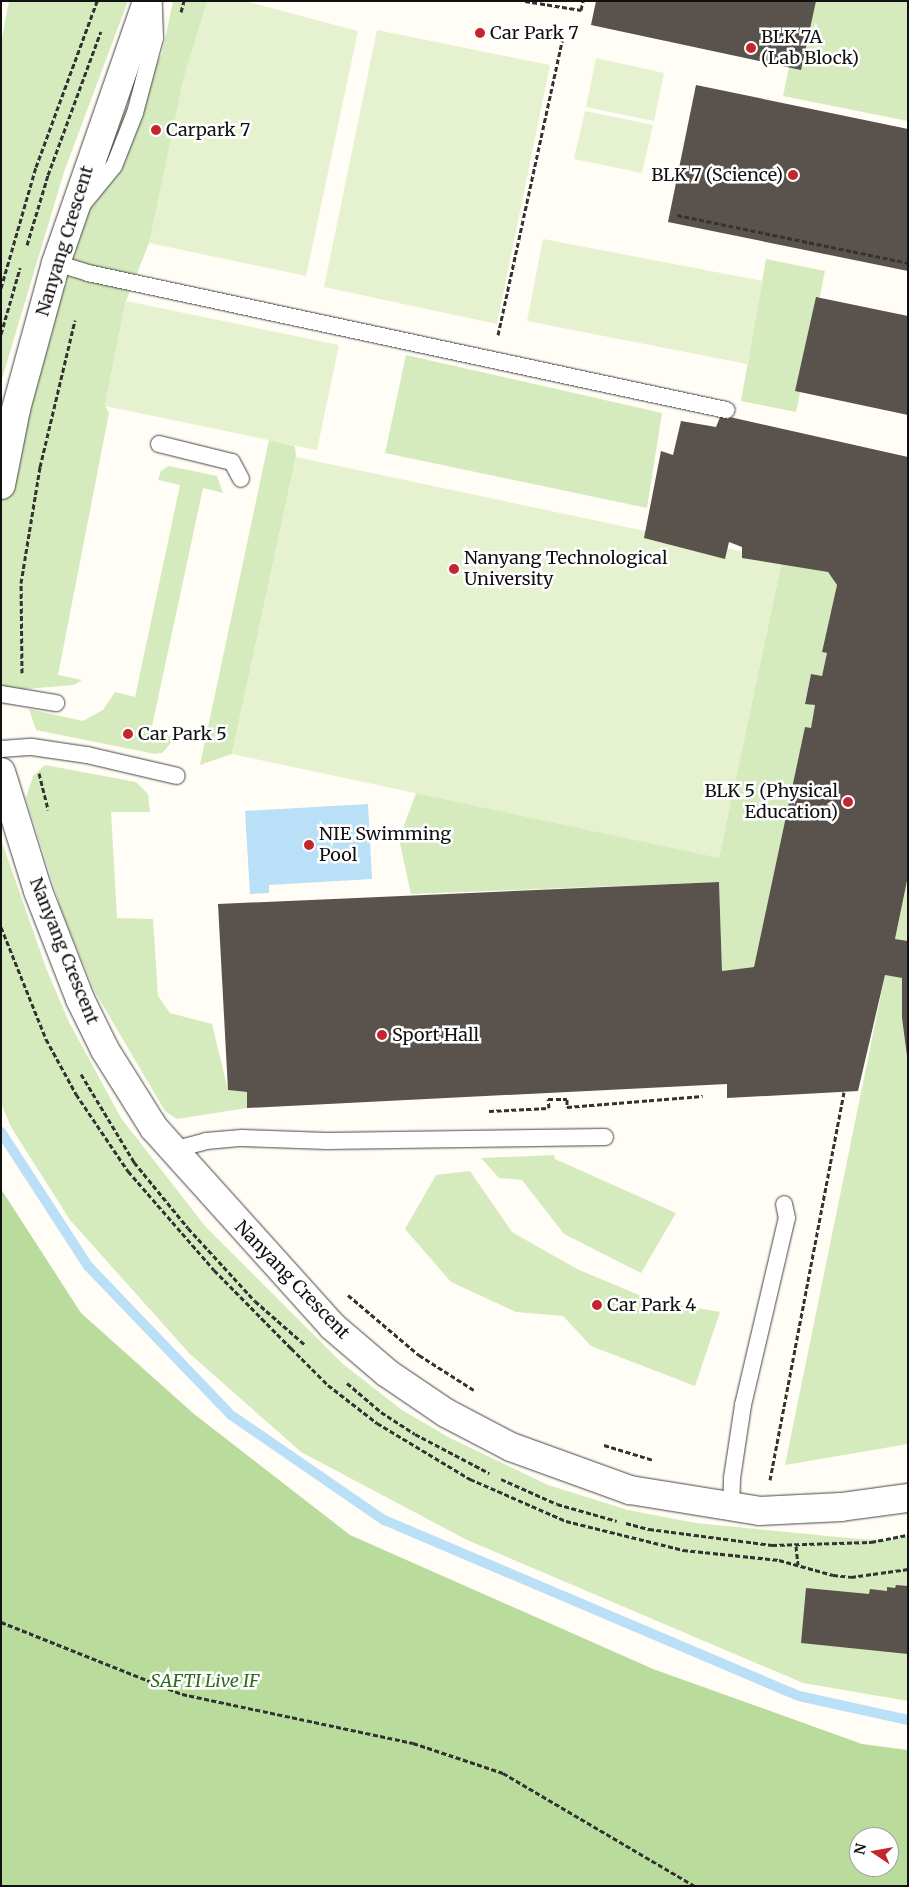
<!DOCTYPE html>
<style>
body{margin:0}
#map{position:relative;width:909px;height:1887px;overflow:hidden;background:#fffdf5;font-family:Merriweather,serif}
div>[style]{position:absolute}
.green>*{inset:0;background:#d5ebbd}
.forest>*{inset:0;background:#b9dc9c}
.pitch>*{inset:0;background:#e6f2cf}
.water>*{inset:0;background:#b9e0f7}
.stream>*{height:10px;margin:-5px;padding:0 5px;transform-origin:5px;border-radius:5px;background:#b9e0f7}
.building>*{inset:0;background:#5a524d}
.path>*{height:3px;margin-top:-1.5px;transform-origin:0;background:repeating-linear-gradient(90deg,#333 0 5px,transparent 0 7.5px)}
.roads{filter:drop-shadow(0 0 1px #444) drop-shadow(0 0 1px #444)}
.service>*{height:16px;margin:-8px;padding:0 8px;transform-origin:8px;border-radius:8px;background:#fff}
.minor>*{height:28px;margin:-14px;padding:0 14px;transform-origin:14px;border-radius:14px;background:#fff}
.dots>*{width:14px;height:14px;translate:-50% -50%;box-sizing:border-box;border:2px solid #fff;border-radius:50%}
span{translate:-50% -50%;white-space:nowrap;text-align:center;line-height:1.15;-webkit-text-stroke:5px #fff;paint-order:stroke}
.poi-label{font-size:18px;color:#111}
.left{translate:0 -50%;text-align:left}
.right{translate:-100% -50%;text-align:right}
.street-label{font-size:18px;color:#111}
.park-label{font-size:18px;color:#2f6b1f;font-style:italic}
.frame{position:absolute;inset:0;border:2px solid #111;pointer-events:none}
.north{position:absolute;left:849px;top:1827px;width:50px;height:50px;box-sizing:border-box;background:#fff;border:1px solid #a0a0a0;border-radius:50%;rotate:282deg;font-size:14px;font-weight:700;line-height:20px;text-align:center;color:#111}
.north::after{content:'';display:block;margin:auto;width:18px;height:22px;background:#c4262e;clip-path:polygon(50% 0,100% 100%,50% 72%,0 100%)}
</style>
<div id="map">
<div class="green">
<i style="clip-path:polygon(9px 1px,128px 1px,64px 172px,1px 382px,1px 43px)"></i>
<i style="clip-path:polygon(173px 1px,207px 1px,149px 243px,126px 301px,105px 406px,109px 413px,58px 675px,82px 680px,74px 685px,1px 691px,1px 485px,86px 171px,162px 54px)"></i>
<i style="clip-path:polygon(803px 1px,908px 1px,908px 121px,783px 96px)"></i>
<i style="clip-path:polygon(766px 259px,825px 271px,796px 412px,741px 401px)"></i>
<i style="clip-path:polygon(406px 355px,662px 413px,647px 508px,385px 453px)"></i>
<i style="clip-path:polygon(269px 440px,295px 446px,296px 457px,232px 754px,200px 765px)"></i>
<i style="clip-path:polygon(169px 466px,217px 476px,223px 493px,203px 488px,151px 731px,174px 736px,171px 743px,162px 753px,155px 754px,36px 730px,29px 709px,83px 721px,103px 710px,115px 692px,135px 697px,180px 485px,158px 480px,161px 471px)"></i>
<i style="clip-path:polygon(782px 560px,828px 572px,837px 585px,822px 652px,827px 653px,822px 676px,811px 674px,805px 703px,815px 705px,811px 728px,805px 728px,754px 967px,722px 971px,719px 882px,411px 894px,399px 839px,416px 793px,719px 857px)"></i>
<i style="clip-path:polygon(45px 765px,136px 782px,148px 794px,150px 812px,111px 812px,117px 918px,153px 919px,158px 996px,170px 1013px,212px 1024px,228px 1090px,247px 1092px,247px 1108px,177px 1119px,165px 1111px,95px 992px,62px 912px,26px 798px,33px 776px)"></i>
<i style="clip-path:polygon(1px 839px,46px 968px,69px 1022px,121px 1118px,205px 1226px,343px 1364px,402px 1410px,450px 1438px,548px 1485px,628px 1510px,696px 1523px,858px 1539px,891px 1540px,908px 1534px,908px 1701px,803px 1683px,467px 1540px,301px 1452px,189px 1353px,70px 1220px,11px 1127px,1px 1103px)"></i>
<i style="clip-path:polygon(908px 876px,908px 941px,895px 939px)"></i>
<i style="clip-path:polygon(885px 975px,902px 978px,902px 1018px,908px 1065px,908px 1444px,785px 1465px)"></i>
<i style="clip-path:polygon(554px 1155px,555px 1159px,676px 1213px,641px 1273px,564px 1234px,522px 1180px,499px 1178px,481px 1158px)"></i>
<i style="clip-path:polygon(470px 1171px,512px 1232px,577px 1269px,651px 1300px,720px 1312px,695px 1386px,591px 1346px,563px 1316px,516px 1312px,451px 1282px,405px 1229px,436px 1175px)"></i>
</div>
<div class="forest">
<i style="clip-path:polygon(evenodd,1px 1189px,81px 1313px,194px 1414px,350px 1535px,653px 1669px,862px 1744px,908px 1750px,908px 1886px,1px 1886px,1px 1189px,859px 1837px,889px 1837px,889px 1867px,859px 1867px,859px 1837px)"></i>
</div>
<div class="pitch">
<i style="clip-path:polygon(207px 1px,245px 1px,358px 31px,306px 276px,149px 243px,183px 80px)"></i>
<i style="clip-path:polygon(377px 30px,550px 65px,497px 324px,324px 287px)"></i>
<i style="clip-path:polygon(596px 58px,664px 73px,654px 121px,586px 107px)"></i>
<i style="clip-path:polygon(585px 111px,653px 125px,642px 173px,574px 159px)"></i>
<i style="clip-path:polygon(543px 239px,763px 281px,747px 364px,527px 321px)"></i>
<i style="clip-path:polygon(126px 301px,339px 345px,317px 450px,105px 406px)"></i>
<i style="clip-path:polygon(296px 457px,782px 560px,719px 858px,232px 754px)"></i>
</div>
<div class="water">
<i style="clip-path:polygon(368px 804px,372px 879px,269px 885px,269px 893px,250px 894px,245px 811px)"></i>
</div>
<div class="stream">
<i style="left:1px;top:1132px;width:160px;rotate:57deg"></i>
<i style="left:88px;top:1266px;width:207px;rotate:46.2deg"></i>
<i style="left:231px;top:1415px;width:186px;rotate:34.5deg"></i>
<i style="left:384px;top:1520px;width:451px;rotate:23deg"></i>
<i style="left:799px;top:1696px;width:112px;rotate:12.4deg"></i>
</div>
<div class="building">
<i style="clip-path:polygon(596px 1px,816px 1px,801px 70px,591px 25px)"></i>
<i style="clip-path:polygon(696px 85px,908px 129px,908px 271px,668px 222px)"></i>
<i style="clip-path:polygon(816px 297px,908px 316px,908px 415px,795px 391px)"></i>
<i style="clip-path:polygon(721px 415px,908px 457px,908px 876px,895px 939px,908px 941px,908px 1064px,902px 1018px,902px 978px,885px 975px,858px 1091px,727px 1098px,727px 1084px,247px 1108px,247px 1092px,228px 1090px,218px 904px,719px 882px,722px 971px,754px 967px,805px 727px,811px 728px,815px 705px,805px 704px,811px 674px,822px 676px,827px 653px,822px 652px,837px 585px,828px 572px,742px 558px,742px 547px,729px 542px,725px 559px,644px 538px,661px 451px,673px 455px,681px 421px,716px 427px)"></i>
<i style="clip-path:polygon(896px 1585px,908px 1586px,908px 1654px,801px 1643px,806px 1588px,869px 1594px,870px 1589px,887px 1591px,887px 1587px,895px 1588px)"></i>
</div>
<div class="path">
<i style="left:525px;top:1px;width:57px;rotate:9.1deg"></i>
<i style="left:581px;top:10px;width:9px;rotate:-77deg"></i>
<i style="left:181px;top:12px;width:11px;rotate:-75deg"></i>
<i style="left:677px;top:215px;width:236px;rotate:11.7deg"></i>
<i style="left:27px;top:245px;width:73px;rotate:-73.3deg"></i>
<i style="left:48px;top:175px;width:153px;rotate:-69.8deg"></i>
<i style="left:1px;top:288px;width:126px;rotate:-73.9deg"></i>
<i style="left:36px;top:167px;width:177px;rotate:-69.8deg"></i>
<i style="left:1px;top:334px;width:69px;rotate:-73.9deg"></i>
<i style="left:498px;top:335px;width:304px;rotate:-77.7deg"></i>
<i style="left:563px;top:38px;width:19px;rotate:-168deg"></i>
<i style="left:22px;top:673px;width:90px;rotate:-90.6deg"></i>
<i style="left:21px;top:583px;width:118px;rotate:-80.7deg"></i>
<i style="left:40px;top:467px;width:151px;rotate:-76.6deg"></i>
<i style="left:39px;top:773px;width:38px;rotate:76deg"></i>
<i style="left:1px;top:927px;width:121px;rotate:68.1deg"></i>
<i style="left:46px;top:1039px;width:63px;rotate:61.4deg"></i>
<i style="left:76px;top:1094px;width:93px;rotate:56deg"></i>
<i style="left:128px;top:1171px;width:131px;rotate:49deg"></i>
<i style="left:214px;top:1270px;width:110px;rotate:45.4deg"></i>
<i style="left:291px;top:1348px;width:52px;rotate:45deg"></i>
<i style="left:328px;top:1385px;width:62px;rotate:37.8deg"></i>
<i style="left:377px;top:1423px;width:109px;rotate:31.1deg"></i>
<i style="left:470px;top:1479px;width:105px;rotate:23.6deg"></i>
<i style="left:566px;top:1521px;width:121px;rotate:13.9deg"></i>
<i style="left:683px;top:1550px;width:97px;rotate:5.9deg"></i>
<i style="left:779px;top:1560px;width:56px;rotate:15.5deg"></i>
<i style="left:833px;top:1575px;width:18px;rotate:6deg"></i>
<i style="left:851px;top:1577px;width:58px;rotate:-8deg"></i>
<i style="left:81px;top:1074px;width:103px;rotate:58.9deg"></i>
<i style="left:134px;top:1162px;width:85px;rotate:50.7deg"></i>
<i style="left:188px;top:1228px;width:99px;rotate:47.5deg"></i>
<i style="left:255px;top:1301px;width:67px;rotate:41.3deg"></i>
<i style="left:489px;top:1111px;width:60px;rotate:-2.9deg"></i>
<i style="left:549px;top:1108px;width:9px;rotate:-96deg"></i>
<i style="left:548px;top:1099px;width:19px"></i>
<i style="left:567px;top:1099px;width:8px;rotate:90deg"></i>
<i style="left:567px;top:1107px;width:136px;rotate:-4.6deg"></i>
<i style="left:348px;top:1295px;width:93px;rotate:40.2deg"></i>
<i style="left:419px;top:1355px;width:65px;rotate:32.5deg"></i>
<i style="left:347px;top:1383px;width:45px;rotate:40.5deg"></i>
<i style="left:381px;top:1412px;width:40px;rotate:32.9deg"></i>
<i style="left:415px;top:1434px;width:84px;rotate:27.8deg"></i>
<i style="left:604px;top:1445px;width:51px;rotate:17deg"></i>
<i style="left:501px;top:1479px;width:61px;rotate:24.1deg"></i>
<i style="left:557px;top:1504px;width:62px;rotate:15.8deg"></i>
<i style="left:770px;top:1480px;width:395px;rotate:-79.2deg"></i>
<i style="left:626px;top:1523px;width:24px;rotate:15deg"></i>
<i style="left:649px;top:1529px;width:124px;rotate:7.4deg"></i>
<i style="left:772px;top:1545px;width:99px;rotate:-1.7deg"></i>
<i style="left:871px;top:1542px;width:38px;rotate:-11deg"></i>
<i style="left:796px;top:1546px;width:19px;rotate:84deg"></i>
<i style="left:1px;top:1622px;width:195px;rotate:21.7deg"></i>
<i style="left:182px;top:1694px;width:236px;rotate:12deg"></i>
<i style="left:413px;top:1743px;width:95px;rotate:18.4deg"></i>
<i style="left:503px;top:1773px;width:223px;rotate:30.5deg"></i>
</div>
<div class="roads">
<div class="service">
<i style="left:83px;top:204px;width:49px;rotate:-50.8deg"></i>
<i style="left:114px;top:166px;width:57px;rotate:-68.4deg"></i>
<i style="left:135px;top:113px;width:78px;rotate:-75.1deg"></i>
<i style="left:155px;top:38px;width:37px;rotate:-92deg"></i>
<i style="left:56px;top:263px;width:34px;rotate:17deg"></i>
<i style="left:88px;top:273px;width:653px;rotate:12.12deg"></i>
<i style="left:159px;top:444px;width:75px;rotate:13.9deg"></i>
<i style="left:232px;top:462px;width:19px;rotate:62deg"></i>
<i style="left:1px;top:694px;width:56px;rotate:9.3deg"></i>
<i style="left:1px;top:749px;width:31px;rotate:-4deg"></i>
<i style="left:32px;top:747px;width:56px;rotate:8.3deg"></i>
<i style="left:87px;top:755px;width:92px;rotate:13.1deg"></i>
<i style="left:173px;top:1150px;width:34px;rotate:-15deg"></i>
<i style="left:206px;top:1141px;width:36px;rotate:-5deg"></i>
<i style="left:242px;top:1138px;width:85px;rotate:2deg"></i>
<i style="left:327px;top:1141px;width:278px;rotate:-0.8deg"></i>
<i style="left:731px;top:1509px;width:31px;rotate:-88deg"></i>
<i style="left:732px;top:1478px;width:74px;rotate:-81.4deg"></i>
<i style="left:743px;top:1405px;width:192px;rotate:-76.8deg"></i>
<i style="left:787px;top:1218px;width:14px;rotate:-102deg"></i>
</div>
<div class="minor">
<i style="left:1px;top:485px;width:77px;rotate:-78.8deg"></i>
<i style="left:16px;top:409px;width:151px;rotate:-74.7deg"></i>
<i style="left:56px;top:263px;width:277px;rotate:-70.8deg"></i>
<i style="left:1px;top:772px;width:125px;rotate:72.7deg"></i>
<i style="left:38px;top:891px;width:116px;rotate:68.7deg"></i>
<i style="left:80px;top:999px;width:57px;rotate:63.9deg"></i>
<i style="left:105px;top:1050px;width:92px;rotate:57.9deg"></i>
<i style="left:154px;top:1128px;width:266px;rotate:48deg"></i>
<i style="left:332px;top:1326px;width:72px;rotate:40.5deg"></i>
<i style="left:387px;top:1373px;width:71px;rotate:34.1deg"></i>
<i style="left:446px;top:1413px;width:73px;rotate:27.6deg"></i>
<i style="left:511px;top:1447px;width:127px;rotate:19.9deg"></i>
<i style="left:630px;top:1490px;width:131px;rotate:9.2deg"></i>
<i style="left:759px;top:1511px;width:82px;rotate:-2.8deg"></i>
<i style="left:841px;top:1507px;width:68px;rotate:-7.7deg"></i>
</div>
</div>
<div class="dots">
<i style="left:480px;top:33px;background:#c4262e"></i>
<i style="left:751px;top:48px;background:#c4262e"></i>
<i style="left:156px;top:130px;background:#c4262e"></i>
<i style="left:793px;top:175px;background:#c4262e"></i>
<i style="left:454px;top:569px;background:#c4262e"></i>
<i style="left:128px;top:734px;background:#c4262e"></i>
<i style="left:848px;top:802px;background:#c4262e"></i>
<i style="left:309px;top:845px;background:#c4262e"></i>
<i style="left:382px;top:1035px;background:#c4262e"></i>
<i style="left:597px;top:1305px;background:#c4262e"></i>
</div>
<div class="poi-label">
<span class="left" style="left:490px;top:33px">Car Park 7</span>
<span class="left" style="left:761px;top:48px">BLK 7A<br>(Lab Block)</span>
<span class="left" style="left:166px;top:130px">Carpark 7</span>
<span class="right" style="left:783px;top:175px">BLK 7 (Science)</span>
<span class="left" style="left:464px;top:569px">Nanyang Technological<br>University</span>
<span class="left" style="left:138px;top:734px">Car Park 5</span>
<span class="right" style="left:838px;top:802px">BLK 5 (Physical<br>Education)</span>
<span class="left" style="left:319px;top:845px">NIE Swimming<br>Pool</span>
<span class="left" style="left:392px;top:1035px">Sport Hall</span>
<span class="left" style="left:607px;top:1305px">Car Park 4</span>
</div>
<div class="street-label">
<span style="left:65px;top:241px;rotate:-73deg">Nanyang Crescent</span>
<span style="left:64px;top:951px;rotate:68deg">Nanyang Crescent</span>
<span style="left:292px;top:1280px;rotate:46deg">Nanyang Crescent</span>
</div>
<div class="park-label">
<span style="left:205px;top:1681px">SAFTI Live IF</span>
</div>
<div class="frame"></div>
<div class="north">N</div>
</div>
